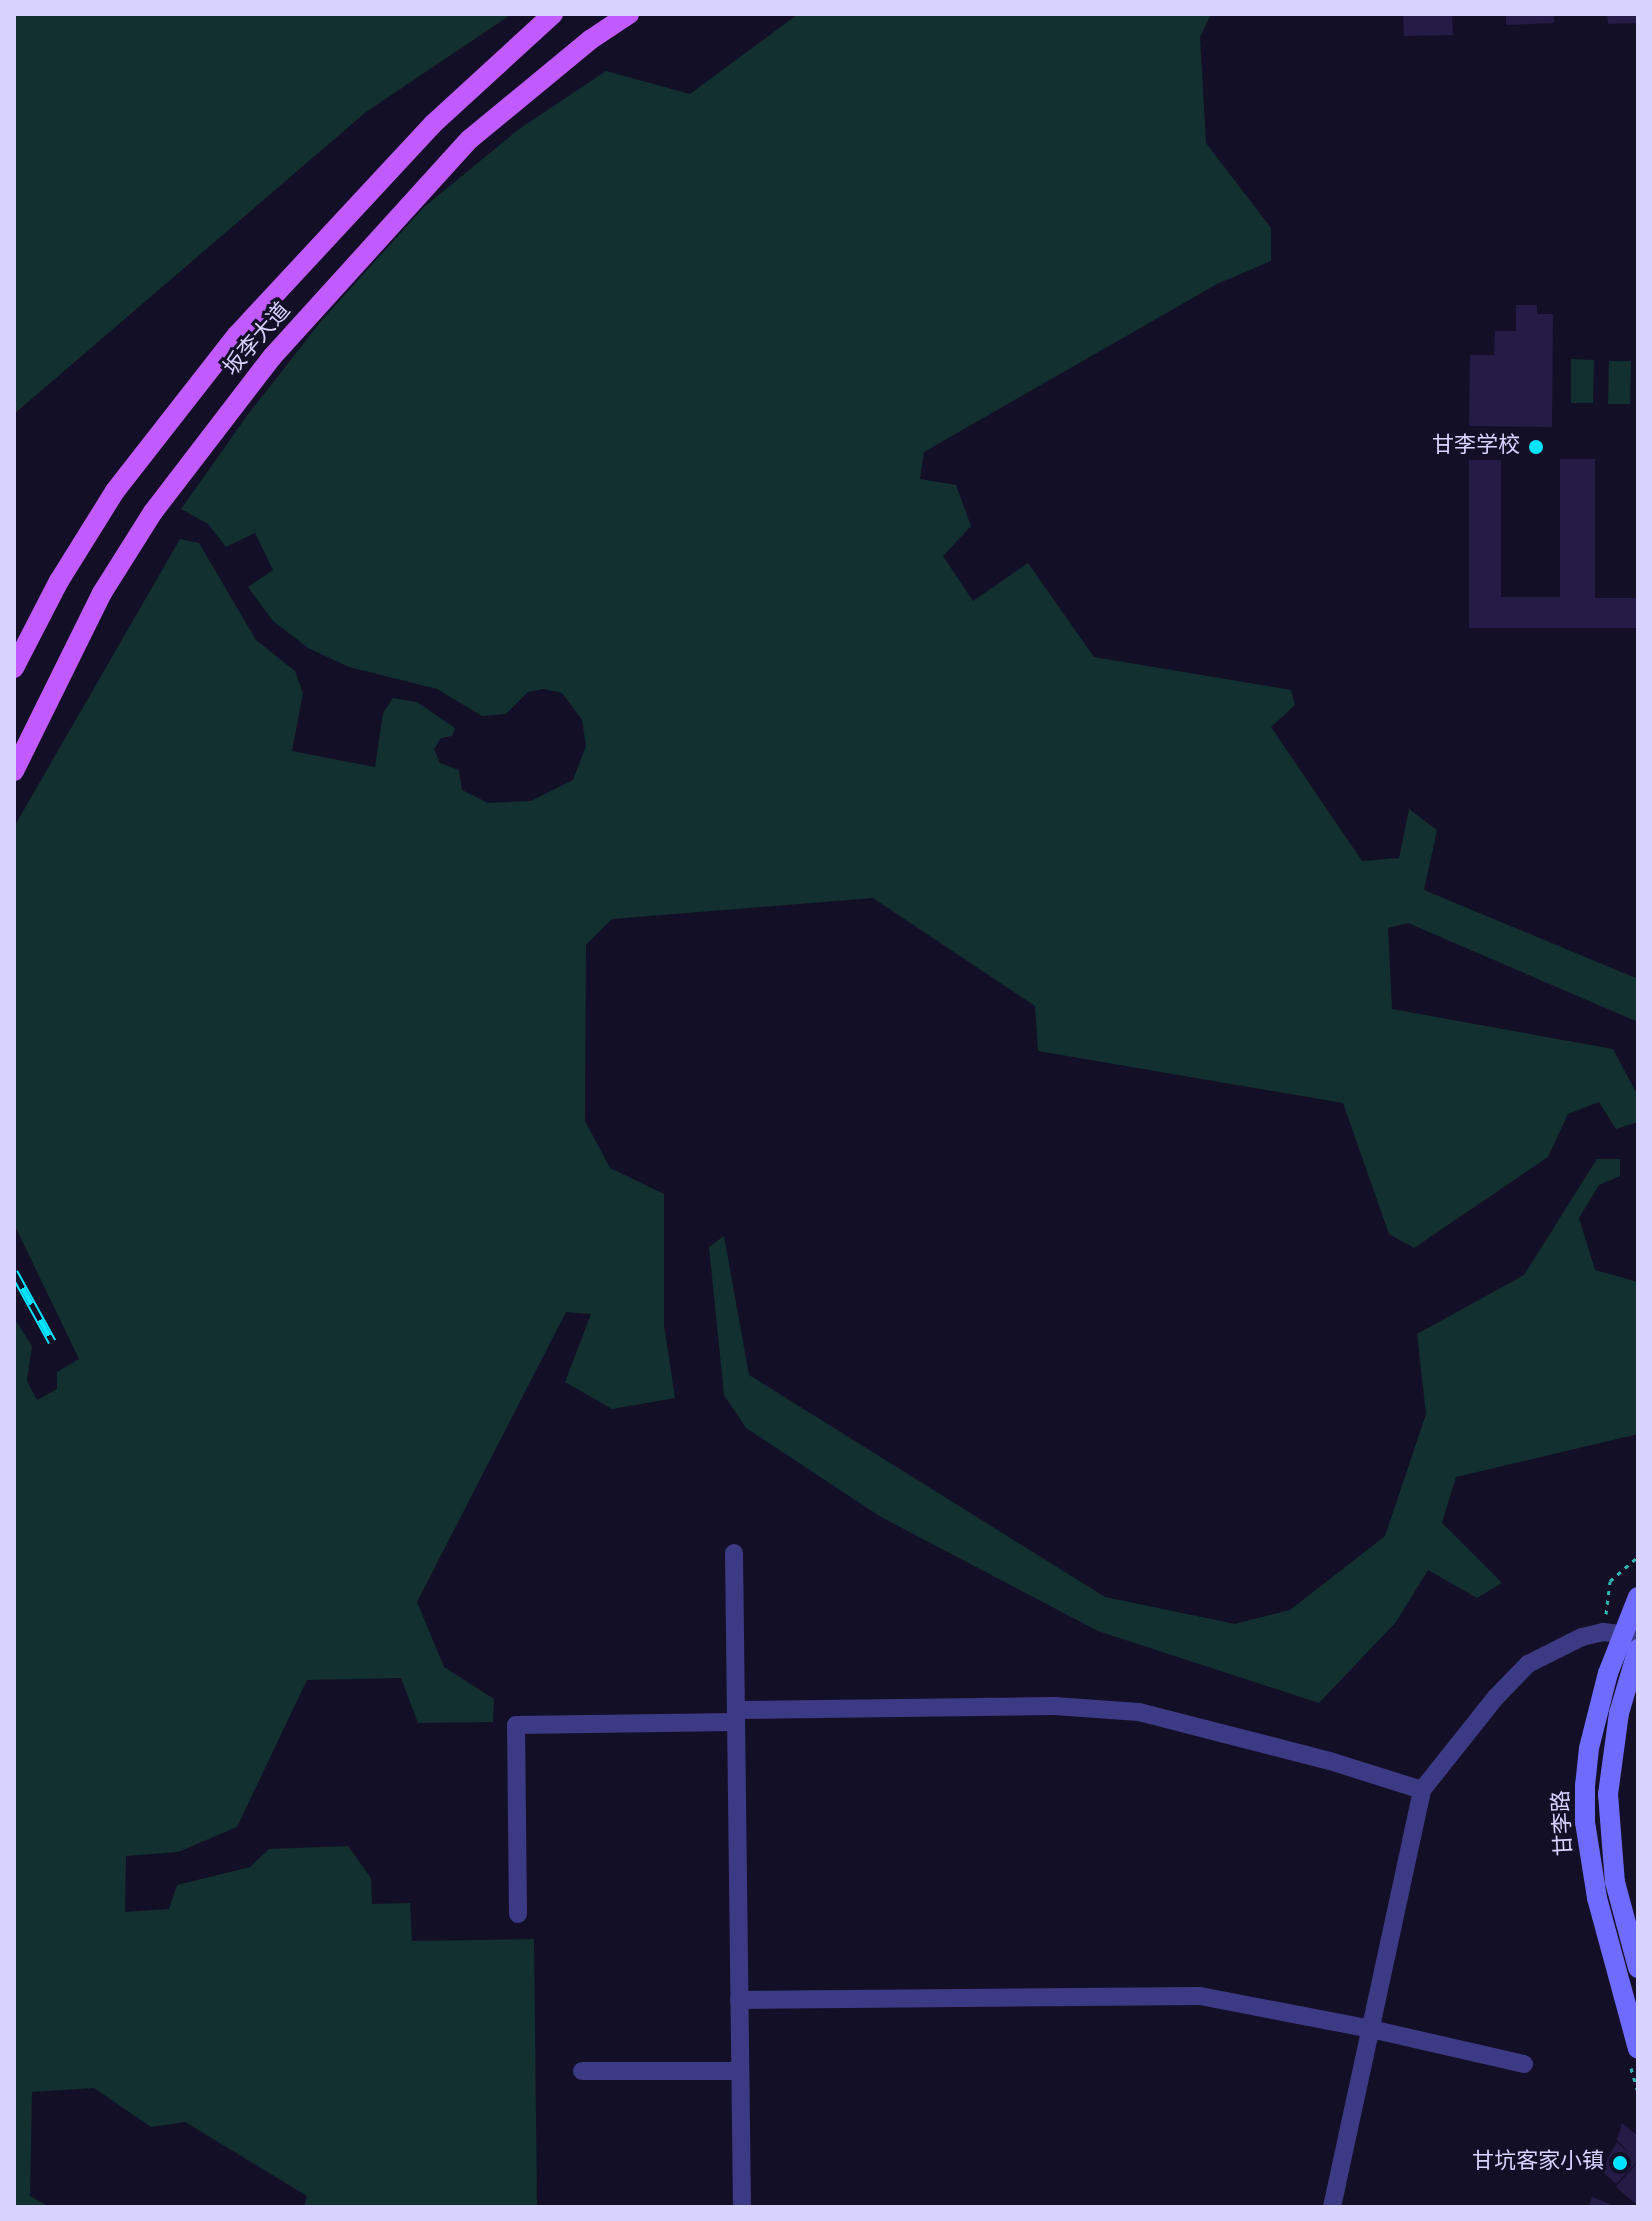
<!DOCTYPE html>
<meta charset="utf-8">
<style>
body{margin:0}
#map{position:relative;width:1652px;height:2221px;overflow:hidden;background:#130f26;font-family:Overpass,"Noto Sans SC",sans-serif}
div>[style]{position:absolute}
.green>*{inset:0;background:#12302f}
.building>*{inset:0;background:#241b47}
.path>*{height:3px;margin-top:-1.5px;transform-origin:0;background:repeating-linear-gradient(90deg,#2fb8b0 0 4px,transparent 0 10px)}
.street>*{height:18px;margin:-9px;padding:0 9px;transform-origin:9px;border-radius:9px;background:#3d3a85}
.secondary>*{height:20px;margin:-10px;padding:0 10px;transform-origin:10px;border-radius:10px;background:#6f6bff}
.primary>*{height:20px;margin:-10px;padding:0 10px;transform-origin:10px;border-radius:10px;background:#c25bff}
.rail>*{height:9px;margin-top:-4.5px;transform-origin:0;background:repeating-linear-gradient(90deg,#130f26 0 18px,#00e5ff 0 36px);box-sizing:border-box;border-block:2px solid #00e5ff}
.dots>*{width:22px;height:22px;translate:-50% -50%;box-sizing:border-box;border:4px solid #130f26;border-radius:50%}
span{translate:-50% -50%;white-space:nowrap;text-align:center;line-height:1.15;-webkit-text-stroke:6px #130f26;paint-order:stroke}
.street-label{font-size:22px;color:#d9d4ff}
.poi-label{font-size:22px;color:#d9d4ff}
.right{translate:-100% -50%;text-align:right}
.frame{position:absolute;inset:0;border:16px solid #d9d4ff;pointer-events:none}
</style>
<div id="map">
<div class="green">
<i style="clip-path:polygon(14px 14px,512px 14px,366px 112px,14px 414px)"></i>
<i style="clip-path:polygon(798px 14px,1211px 14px,1200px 37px,1206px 143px,1271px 228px,1271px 261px,1217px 284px,924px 452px,920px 479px,956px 485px,971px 526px,943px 556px,973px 601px,1028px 563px,1094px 657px,1291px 690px,1295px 705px,1271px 727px,1362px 861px,1399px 858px,1409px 809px,1437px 830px,1424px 890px,1638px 979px,1638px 1022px,1408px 923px,1388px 928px,1392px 1009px,1613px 1049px,1638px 1096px,1638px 1122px,1616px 1129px,1599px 1102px,1568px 1114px,1548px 1157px,1414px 1248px,1389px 1234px,1343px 1103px,1038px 1051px,1035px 1006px,873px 898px,612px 919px,586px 945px,585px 1121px,610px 1168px,664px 1194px,664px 1325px,675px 1398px,612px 1409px,565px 1382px,591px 1314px,566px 1312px,417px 1602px,444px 1667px,494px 1699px,493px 1722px,418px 1723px,401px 1678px,307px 1680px,237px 1827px,178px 1852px,126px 1856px,125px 1912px,169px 1909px,177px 1885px,250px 1867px,269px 1849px,348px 1846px,371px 1878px,372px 1904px,410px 1903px,412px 1941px,534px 1939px,537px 2207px,304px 2207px,307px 2196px,185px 2122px,151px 2127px,94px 2088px,32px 2092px,30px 2196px,50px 2207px,14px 2207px,14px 1318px,32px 1346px,27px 1381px,37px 1400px,57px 1389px,57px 1372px,79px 1359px,14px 1224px,14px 827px,180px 539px,199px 543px,256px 640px,295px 671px,303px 693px,292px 751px,375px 767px,383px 713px,393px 698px,417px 702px,455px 728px,452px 736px,441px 738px,434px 749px,440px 763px,459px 770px,462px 790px,488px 803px,531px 801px,573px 780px,586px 746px,582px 720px,562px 693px,544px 689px,528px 692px,506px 714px,482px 716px,437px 689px,349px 667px,308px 648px,272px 620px,248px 587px,273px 570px,255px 533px,226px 547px,208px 524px,181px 509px,249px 413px,322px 320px,424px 207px,519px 129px,606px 71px,690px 94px)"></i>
<i style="clip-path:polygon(1571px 359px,1594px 360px,1593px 403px,1571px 403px)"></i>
<i style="clip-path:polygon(1609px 361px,1631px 361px,1630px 404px,1608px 404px)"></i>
<i style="clip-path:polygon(1597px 1159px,1620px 1159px,1620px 1176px,1599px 1185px,1579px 1218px,1595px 1270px,1638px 1282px,1638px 1434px,1456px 1477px,1442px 1523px,1502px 1583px,1477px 1598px,1428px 1570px,1396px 1622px,1319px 1703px,1098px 1631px,881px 1517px,746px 1428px,724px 1395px,709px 1247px,724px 1236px,749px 1375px,1105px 1597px,1235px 1624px,1290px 1610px,1385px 1536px,1426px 1414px,1417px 1334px,1524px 1275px)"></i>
</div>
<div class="building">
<i style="clip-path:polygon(1403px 14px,1452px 14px,1453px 35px,1404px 36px)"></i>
<i style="clip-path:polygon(1506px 14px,1554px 14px,1554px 23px,1506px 25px)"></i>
<i style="clip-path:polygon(1607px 14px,1638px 14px,1638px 23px,1608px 24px)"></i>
<i style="clip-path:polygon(1516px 305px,1537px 305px,1537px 314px,1553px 314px,1552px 427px,1469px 426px,1470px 355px,1494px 355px,1495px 331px,1516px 331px)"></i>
<i style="clip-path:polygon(1560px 459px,1595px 459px,1595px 598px,1638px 598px,1638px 628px,1469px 628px,1469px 460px,1501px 460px,1501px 597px,1560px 597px)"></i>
<i style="clip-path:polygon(1622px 2123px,1638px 2136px,1638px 2161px,1616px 2184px,1601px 2170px,1617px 2142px,1631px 2155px,1617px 2140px)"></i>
<i style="clip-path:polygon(1636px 2164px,1638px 2166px,1638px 2206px,1616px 2187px)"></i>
<i style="clip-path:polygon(1592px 2197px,1610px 2204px,1608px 2207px,1588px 2207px)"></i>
</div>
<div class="path">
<i style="left:1606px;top:1614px;width:33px;rotate:-83deg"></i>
<i style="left:1610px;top:1581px;width:37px;rotate:-41deg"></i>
<i style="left:1631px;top:2068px;width:25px;rotate:74deg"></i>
</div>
<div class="street">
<i style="left:734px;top:1553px;width:654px;rotate:89.3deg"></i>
<i style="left:736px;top:1710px;width:318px;rotate:-0.7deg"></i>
<i style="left:1054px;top:1706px;width:85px;rotate:4deg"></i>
<i style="left:1139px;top:1712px;width:197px;rotate:14.4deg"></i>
<i style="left:1330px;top:1761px;width:96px;rotate:17.5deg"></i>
<i style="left:518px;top:1914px;width:189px;rotate:-90.6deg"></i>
<i style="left:516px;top:1725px;width:220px;rotate:-0.8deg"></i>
<i style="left:739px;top:2000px;width:461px;rotate:-0.5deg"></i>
<i style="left:1200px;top:1996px;width:174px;rotate:10.9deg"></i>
<i style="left:1371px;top:2029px;width:157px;rotate:12.9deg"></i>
<i style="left:582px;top:2071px;width:158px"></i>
<i style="left:1332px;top:2207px;width:427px;rotate:-77.8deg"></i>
<i style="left:1422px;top:1790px;width:119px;rotate:-51.5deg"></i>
<i style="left:1496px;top:1697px;width:46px;rotate:-45.9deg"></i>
<i style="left:1528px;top:1664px;width:60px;rotate:-26.6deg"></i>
<i style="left:1582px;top:1637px;width:22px;rotate:-13deg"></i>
<i style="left:1603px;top:1632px;width:35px;rotate:7deg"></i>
</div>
<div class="secondary">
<i style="left:1638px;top:1597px;width:82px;rotate:111.5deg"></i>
<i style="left:1608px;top:1673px;width:77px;rotate:104.2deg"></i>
<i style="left:1589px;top:1748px;width:37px;rotate:96deg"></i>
<i style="left:1585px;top:1785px;width:37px;rotate:90deg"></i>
<i style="left:1585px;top:1822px;width:77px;rotate:81deg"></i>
<i style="left:1597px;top:1898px;width:156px;rotate:74.8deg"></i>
<i style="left:1638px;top:1649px;width:67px;rotate:106.5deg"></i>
<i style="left:1619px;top:1713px;width:82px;rotate:97.7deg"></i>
<i style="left:1608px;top:1794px;width:88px;rotate:85.5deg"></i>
<i style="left:1615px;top:1882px;width:89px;rotate:75deg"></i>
</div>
<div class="primary">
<i style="left:14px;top:668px;width:98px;rotate:-62.7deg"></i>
<i style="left:59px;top:581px;width:106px;rotate:-58.1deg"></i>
<i style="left:115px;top:491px;width:198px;rotate:-52deg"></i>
<i style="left:237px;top:335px;width:288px;rotate:-47.1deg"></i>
<i style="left:433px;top:124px;width:163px;rotate:-42.5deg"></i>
<i style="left:14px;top:771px;width:199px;rotate:-63.7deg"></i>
<i style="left:102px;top:593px;width:96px;rotate:-57.8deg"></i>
<i style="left:153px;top:512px;width:195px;rotate:-52.5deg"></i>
<i style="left:272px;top:357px;width:294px;rotate:-47.8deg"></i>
<i style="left:470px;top:139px;width:156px;rotate:-39.5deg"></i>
<i style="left:590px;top:40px;width:47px;rotate:-33.7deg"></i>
</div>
<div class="rail">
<i style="left:14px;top:1272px;width:79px;rotate:61.2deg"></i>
</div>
<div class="dots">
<i style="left:1536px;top:447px;background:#00e5ff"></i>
<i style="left:1620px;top:2163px;background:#00e5ff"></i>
</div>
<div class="street-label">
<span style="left:258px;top:340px;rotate:-49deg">坂李大道</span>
<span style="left:1564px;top:1823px;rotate:-93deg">甘李路</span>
</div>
<div class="poi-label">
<span class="right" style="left:1520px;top:447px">甘李学校</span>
<span class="right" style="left:1604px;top:2163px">甘坑客家小镇</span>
</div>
<div class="frame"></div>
</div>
